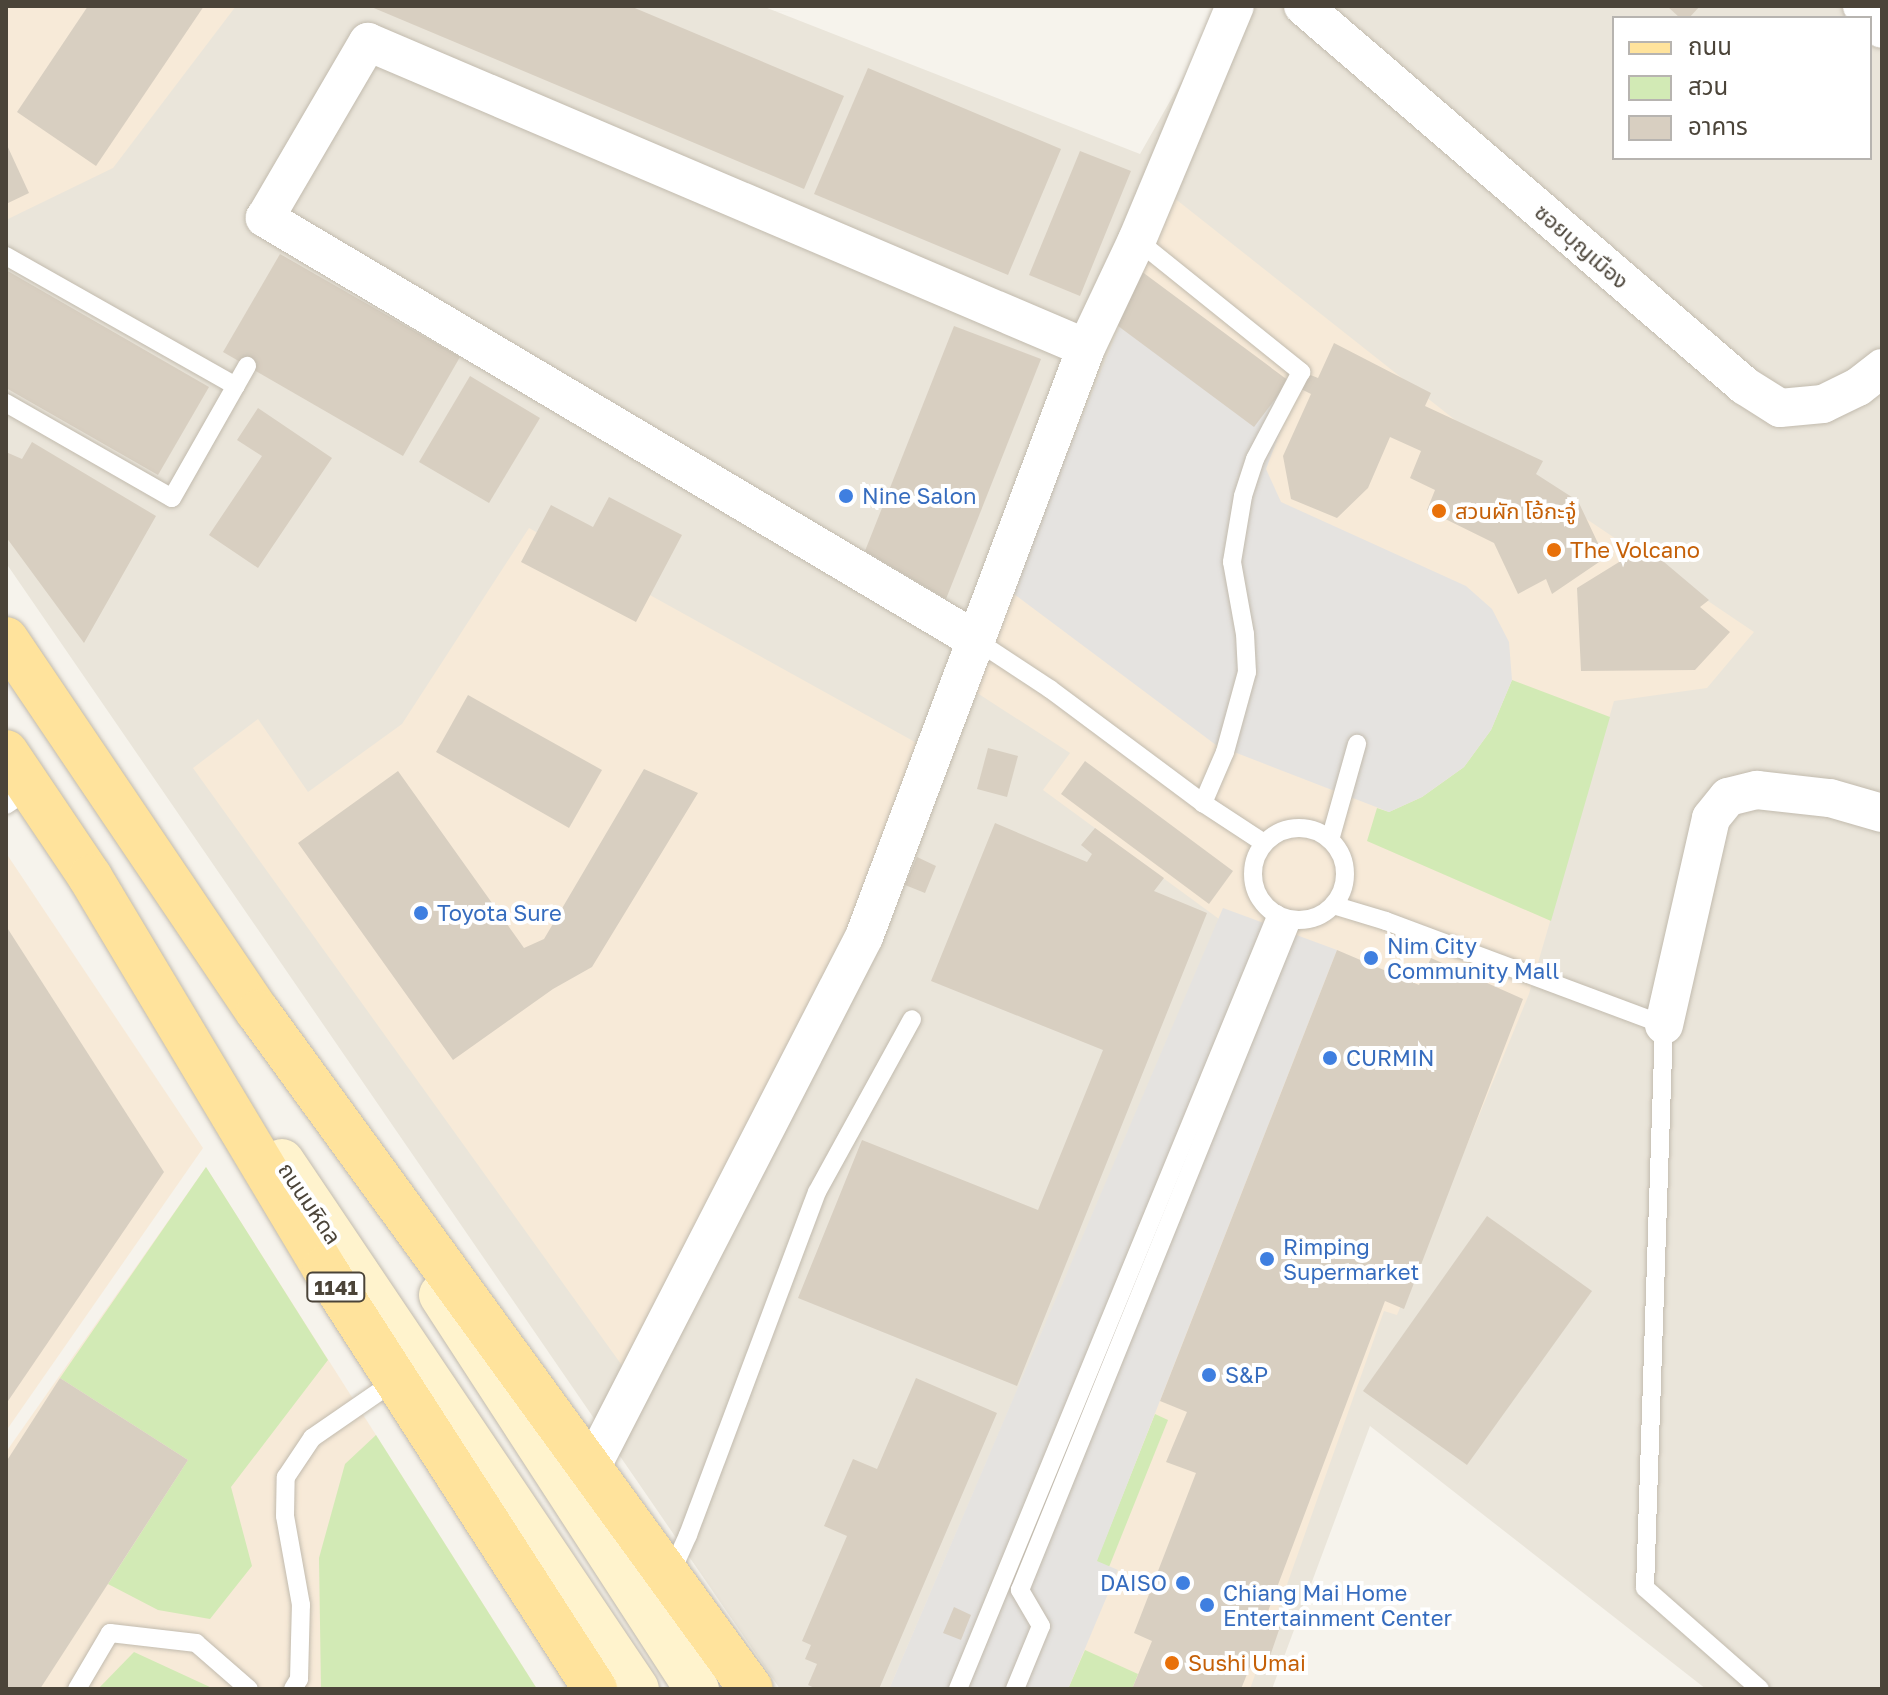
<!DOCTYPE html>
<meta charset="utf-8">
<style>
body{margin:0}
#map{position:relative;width:1888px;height:1695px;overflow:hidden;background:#f6f3ec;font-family:"Golos Text","Noto Sans Thai",sans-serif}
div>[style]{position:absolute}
.residential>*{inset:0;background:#eae5da}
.commercial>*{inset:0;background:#f7ead8}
.green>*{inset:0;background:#d2eab5}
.parking>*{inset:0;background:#e5e3e0}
.building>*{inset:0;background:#d8cfc1}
.roads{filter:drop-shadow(0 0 2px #c2bbae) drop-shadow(0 0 2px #c2bbae)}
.lane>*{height:18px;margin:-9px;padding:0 9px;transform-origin:9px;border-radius:9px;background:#fff}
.lane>.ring{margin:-9px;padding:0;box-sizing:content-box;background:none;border:18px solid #fff;border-radius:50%}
.street>*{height:38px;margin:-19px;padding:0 19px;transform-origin:19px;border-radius:19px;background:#fff}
.secondary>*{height:44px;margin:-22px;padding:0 22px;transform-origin:22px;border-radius:22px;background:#fff3cd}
.primary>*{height:44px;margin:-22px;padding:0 22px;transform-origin:22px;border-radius:22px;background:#ffe39c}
.dots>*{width:22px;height:22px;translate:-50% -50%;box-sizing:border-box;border:4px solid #fff;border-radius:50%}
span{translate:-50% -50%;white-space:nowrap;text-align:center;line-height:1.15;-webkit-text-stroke:8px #fff;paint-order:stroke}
.shield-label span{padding:2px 6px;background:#fff;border:2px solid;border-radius:6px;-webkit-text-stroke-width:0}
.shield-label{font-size:20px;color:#4b4439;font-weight:700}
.street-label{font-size:22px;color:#4b4439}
.shop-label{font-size:22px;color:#366cbe}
.left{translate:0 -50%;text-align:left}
.right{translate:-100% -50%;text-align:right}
.food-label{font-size:22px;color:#c56008}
.frame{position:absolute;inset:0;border:8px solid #4b4439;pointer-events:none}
.legend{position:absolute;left:1612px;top:16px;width:260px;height:144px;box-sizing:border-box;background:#fff;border:2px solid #b7b4b0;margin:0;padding:10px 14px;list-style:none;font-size:24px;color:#4b4439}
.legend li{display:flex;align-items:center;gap:16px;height:40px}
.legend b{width:40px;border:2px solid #b7b4b0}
</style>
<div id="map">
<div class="residential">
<i style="clip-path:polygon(evenodd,6px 6px,762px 6px,1140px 154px,1224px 6px,1882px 6px,1882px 1689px,1706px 1689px,1370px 1426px,1272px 1689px,780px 1689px,6px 563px,6px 6px,1614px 18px,1870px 18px,1870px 158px,1614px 158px,1614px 18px)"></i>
</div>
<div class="commercial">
<i style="clip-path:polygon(6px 6px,236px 6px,113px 168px,6px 220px)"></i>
<i style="clip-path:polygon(1173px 197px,1545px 491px,1754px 632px,1707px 688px,1614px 701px,1529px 994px,1397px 1315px,1384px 1311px,1250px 1689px,889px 1689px,1219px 919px,1043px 790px,1070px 753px,971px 689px)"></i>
<i style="clip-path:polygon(529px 528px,924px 747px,861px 912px,631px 1378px,193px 768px,258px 719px,308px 792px,402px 724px)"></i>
<i style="clip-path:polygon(6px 853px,203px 1148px,6px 1431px)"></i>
<i style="clip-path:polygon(206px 1167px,537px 1689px,6px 1689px,6px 1452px)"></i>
</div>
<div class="green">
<i style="clip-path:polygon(1512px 680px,1610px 717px,1551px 921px,1367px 841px,1377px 808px,1389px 812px,1422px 797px,1464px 767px,1491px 730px)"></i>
<i style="clip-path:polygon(206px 1167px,328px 1360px,231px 1487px,252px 1566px,210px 1619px,158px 1610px,108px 1584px,188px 1460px,60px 1378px)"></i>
<i style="clip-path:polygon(1155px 1414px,1168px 1420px,1109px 1567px,1096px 1562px)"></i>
<i style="clip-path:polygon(376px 1435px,537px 1689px,321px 1689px,319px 1558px,345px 1464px)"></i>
<i style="clip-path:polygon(1085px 1650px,1138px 1674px,1132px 1689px,1068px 1689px)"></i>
<i style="clip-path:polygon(134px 1652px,212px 1688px,212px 1689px,98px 1689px)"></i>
</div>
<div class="parking">
<i style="clip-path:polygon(1139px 279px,1295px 393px,1266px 469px,1281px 502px,1466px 586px,1492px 609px,1509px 642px,1512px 680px,1491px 730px,1464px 767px,1422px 797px,1389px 812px,1216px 745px,1010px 591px)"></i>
<i style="clip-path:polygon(1223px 908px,1337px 950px,1097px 1561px,1118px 1570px,1068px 1689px,889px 1689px)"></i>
</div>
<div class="building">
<i style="clip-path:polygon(88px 6px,204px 6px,96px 166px,17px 112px)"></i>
<i style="clip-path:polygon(369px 6px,630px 6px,844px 96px,804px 189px)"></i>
<i style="clip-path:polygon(1667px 6px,1700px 6px,1689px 18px,1680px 18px)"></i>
<i style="clip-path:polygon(868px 68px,1061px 149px,1008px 275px,814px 194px)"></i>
<i style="clip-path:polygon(6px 143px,29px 193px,6px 204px)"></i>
<i style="clip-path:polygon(1080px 151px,1131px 171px,1080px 296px,1029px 275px)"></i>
<i style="clip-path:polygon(280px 254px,460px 357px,403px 456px,223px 352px)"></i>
<i style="clip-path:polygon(6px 270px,209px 387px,158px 475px,6px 388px)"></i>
<i style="clip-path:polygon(1141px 271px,1289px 381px,1254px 427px,1106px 317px)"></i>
<i style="clip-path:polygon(954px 326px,1041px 359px,946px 599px,865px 551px)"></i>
<i style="clip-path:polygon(1334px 343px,1431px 393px,1425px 406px,1543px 461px,1536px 474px,1578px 501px,1605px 558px,1552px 594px,1546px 579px,1518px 594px,1494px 543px,1427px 510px,1435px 490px,1410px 478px,1421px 451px,1390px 437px,1368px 488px,1337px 518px,1291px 499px,1283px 456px,1311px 394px,1301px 389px,1308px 374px,1318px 378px)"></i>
<i style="clip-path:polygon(470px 376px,540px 418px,489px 503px,419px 462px)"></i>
<i style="clip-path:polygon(258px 408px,332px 458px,258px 568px,209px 535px,262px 456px,237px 440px)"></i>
<i style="clip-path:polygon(32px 442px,156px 516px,84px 643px,6px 537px,6px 452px,22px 459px)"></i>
<i style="clip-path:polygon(609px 497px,682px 535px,636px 622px,521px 562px,551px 505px,593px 527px)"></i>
<i style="clip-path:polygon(1645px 546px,1709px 600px,1700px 607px,1730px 632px,1695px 670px,1581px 671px,1577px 588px)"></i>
<i style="clip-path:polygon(468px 695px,602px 770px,569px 828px,436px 752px)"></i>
<i style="clip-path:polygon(988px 748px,1018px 756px,1007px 797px,977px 789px)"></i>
<i style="clip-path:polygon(1085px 761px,1233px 871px,1209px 904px,1061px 794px)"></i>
<i style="clip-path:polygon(644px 769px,698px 793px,592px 967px,553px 989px,453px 1060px,298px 843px,398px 771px,524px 948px,544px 939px)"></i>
<i style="clip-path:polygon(995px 823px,1087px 862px,1092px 854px,1081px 845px,1095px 828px,1164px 878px,1154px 891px,1207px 913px,1017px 1386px,798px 1298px,862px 1140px,1038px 1210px,1103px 1050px,931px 981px)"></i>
<i style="clip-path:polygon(917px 857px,936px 866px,925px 893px,905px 885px)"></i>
<i style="clip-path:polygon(6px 926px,164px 1172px,6px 1404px)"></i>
<i style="clip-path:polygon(1337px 950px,1419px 985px,1431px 958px,1523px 999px,1404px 1309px,1385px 1301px,1264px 1622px,1280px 1627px,1268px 1662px,1254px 1657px,1241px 1689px,1132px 1689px,1152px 1641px,1134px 1633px,1196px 1473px,1166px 1462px,1187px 1412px,1160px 1401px)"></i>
<i style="clip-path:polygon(1487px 1216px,1592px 1291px,1467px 1465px,1363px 1391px)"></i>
<i style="clip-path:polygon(60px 1378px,188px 1460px,40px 1689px,6px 1689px,6px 1462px)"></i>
<i style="clip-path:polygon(916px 1378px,997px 1413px,879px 1689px,817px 1689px,808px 1685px,817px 1664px,805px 1659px,811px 1645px,802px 1641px,847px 1536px,824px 1526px,853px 1459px,877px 1469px)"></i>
<i style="clip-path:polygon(954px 1607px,971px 1615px,961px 1640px,943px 1633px)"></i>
</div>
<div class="roads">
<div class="lane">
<i style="left:1137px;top:240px;width:211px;rotate:38.8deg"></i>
<i style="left:1301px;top:372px;width:98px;rotate:117.9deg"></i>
<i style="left:1255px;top:459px;width:39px;rotate:108deg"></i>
<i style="left:1243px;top:496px;width:67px;rotate:99.5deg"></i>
<i style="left:1232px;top:562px;width:73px;rotate:79.8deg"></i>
<i style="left:1245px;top:634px;width:38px;rotate:87deg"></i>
<i style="left:1247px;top:672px;width:83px;rotate:105.4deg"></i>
<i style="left:1225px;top:752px;width:56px;rotate:113.3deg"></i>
<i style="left:6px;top:256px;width:264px;rotate:29.5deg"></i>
<i style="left:6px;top:403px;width:191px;rotate:29.8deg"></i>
<i style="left:172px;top:498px;width:152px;rotate:-60.4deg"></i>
<i style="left:974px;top:639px;width:91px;rotate:33.3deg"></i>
<i style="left:1050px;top:689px;width:191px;rotate:36.7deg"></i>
<i style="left:1203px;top:803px;width:73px;rotate:33.3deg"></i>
<i style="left:6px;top:805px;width:30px;rotate:-34deg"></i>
<i class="ring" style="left:1253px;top:828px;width:74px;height:74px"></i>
<i style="left:1330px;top:840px;width:100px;rotate:-74.3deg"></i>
<i style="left:1333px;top:905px;width:55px;rotate:16.8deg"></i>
<i style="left:1386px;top:921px;width:297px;rotate:20.5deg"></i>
<i style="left:1664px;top:1025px;width:563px;rotate:91.93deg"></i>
<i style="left:1645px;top:1588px;width:153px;rotate:41.3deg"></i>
<i style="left:670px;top:1575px;width:44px;rotate:-65.8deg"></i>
<i style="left:688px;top:1535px;width:366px;rotate:-69.4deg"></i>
<i style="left:817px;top:1192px;width:197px;rotate:-61.2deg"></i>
<i style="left:77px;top:1689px;width:65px;rotate:-59.5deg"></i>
<i style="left:110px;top:1633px;width:87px;rotate:6.6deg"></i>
<i style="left:196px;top:1643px;width:70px;rotate:41deg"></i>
<i style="left:293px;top:1689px;width:12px;rotate:-59deg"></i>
<i style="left:299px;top:1679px;width:74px;rotate:-88.5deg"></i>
<i style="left:301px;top:1605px;width:90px;rotate:-100.2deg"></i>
<i style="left:285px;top:1516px;width:39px;rotate:-89deg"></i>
<i style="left:286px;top:1477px;width:47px;rotate:-56.3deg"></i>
<i style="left:312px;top:1438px;width:102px;rotate:-34.6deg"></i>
<i style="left:958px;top:1689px;width:838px;rotate:-67.63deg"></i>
<i style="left:1015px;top:1689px;width:68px;rotate:-67.6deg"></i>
<i style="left:1041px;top:1626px;width:42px;rotate:-120.3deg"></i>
<i style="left:1020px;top:1590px;width:723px;rotate:-67.9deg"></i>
</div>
<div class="street">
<i style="left:1303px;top:6px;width:583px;rotate:40.69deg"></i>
<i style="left:1745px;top:386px;width:41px;rotate:32.2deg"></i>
<i style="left:1780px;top:408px;width:43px;rotate:-5.3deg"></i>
<i style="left:1823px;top:404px;width:39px;rotate:-26deg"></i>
<i style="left:1858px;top:387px;width:31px;rotate:-38deg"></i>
<i style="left:1862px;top:6px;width:30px;rotate:49deg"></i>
<i style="left:974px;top:639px;width:825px;rotate:-149.3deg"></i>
<i style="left:265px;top:218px;width:204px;rotate:-59.7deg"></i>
<i style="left:368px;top:42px;width:780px;rotate:23.08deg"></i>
<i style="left:1664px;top:1025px;width:212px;rotate:-77.2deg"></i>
<i style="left:1711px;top:818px;width:27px;rotate:-51deg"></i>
<i style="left:1728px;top:797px;width:30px;rotate:-14deg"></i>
<i style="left:1757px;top:790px;width:73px;rotate:6.3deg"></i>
<i style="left:1830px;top:798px;width:54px;rotate:16.1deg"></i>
<i style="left:592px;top:1466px;width:595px;rotate:-62.79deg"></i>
<i style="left:864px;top:937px;width:629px;rotate:-69.35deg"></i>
<i style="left:1086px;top:348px;width:119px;rotate:-64.7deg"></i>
<i style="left:1137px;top:240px;width:254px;rotate:-67.3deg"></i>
</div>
<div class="secondary">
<i style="left:282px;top:1161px;width:636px;rotate:56.09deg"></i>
<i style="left:441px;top:1295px;width:470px;rotate:57deg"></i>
</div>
<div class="primary">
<i style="left:6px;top:639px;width:450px;rotate:56deg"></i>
<i style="left:258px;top:1012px;width:837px;rotate:53.94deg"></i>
<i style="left:6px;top:752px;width:151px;rotate:56.1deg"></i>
<i style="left:90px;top:877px;width:456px;rotate:59.1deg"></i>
<i style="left:324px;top:1268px;width:501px;rotate:57.23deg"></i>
</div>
</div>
<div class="dots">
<i style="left:846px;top:496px;background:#3f7fe0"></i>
<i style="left:1439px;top:511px;background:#e8710a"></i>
<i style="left:1554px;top:550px;background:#e8710a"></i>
<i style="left:421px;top:913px;background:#3f7fe0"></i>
<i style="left:1371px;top:958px;background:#3f7fe0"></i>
<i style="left:1330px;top:1058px;background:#3f7fe0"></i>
<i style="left:1267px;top:1259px;background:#3f7fe0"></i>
<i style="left:1209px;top:1375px;background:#3f7fe0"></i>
<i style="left:1183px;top:1583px;background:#3f7fe0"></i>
<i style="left:1207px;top:1605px;background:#3f7fe0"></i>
<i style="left:1172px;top:1663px;background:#e8710a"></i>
</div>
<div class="shield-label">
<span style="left:336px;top:1287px">1141</span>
</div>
<div class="street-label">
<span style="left:1582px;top:246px;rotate:41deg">ซอยบุญเมือง</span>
<span style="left:310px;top:1203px;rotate:56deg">ถนนมหิดล</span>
</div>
<div class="shop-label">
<span class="left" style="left:862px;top:496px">Nine Salon</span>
<span class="left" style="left:437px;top:913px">Toyota Sure</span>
<span class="left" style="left:1387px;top:958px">Nim City<br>Community Mall</span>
<span class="left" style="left:1346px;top:1058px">CURMIN</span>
<span class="left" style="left:1283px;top:1259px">Rimping<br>Supermarket</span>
<span class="left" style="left:1225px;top:1375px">S&amp;P</span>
<span class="right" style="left:1167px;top:1583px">DAISO</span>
<span class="left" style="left:1223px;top:1605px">Chiang Mai Home<br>Entertainment Center</span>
</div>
<div class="food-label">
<span class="left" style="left:1455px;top:511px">สวนผัก โอ้กะจู๋</span>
<span class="left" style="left:1570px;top:550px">The Volcano</span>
<span class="left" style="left:1188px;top:1663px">Sushi Umai</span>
</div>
<div class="frame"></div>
<ul class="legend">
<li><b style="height:10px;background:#ffe39c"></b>ถนน</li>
<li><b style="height:22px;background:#d2eab5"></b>สวน</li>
<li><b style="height:22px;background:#d8cfc1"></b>อาคาร</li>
</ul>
</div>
